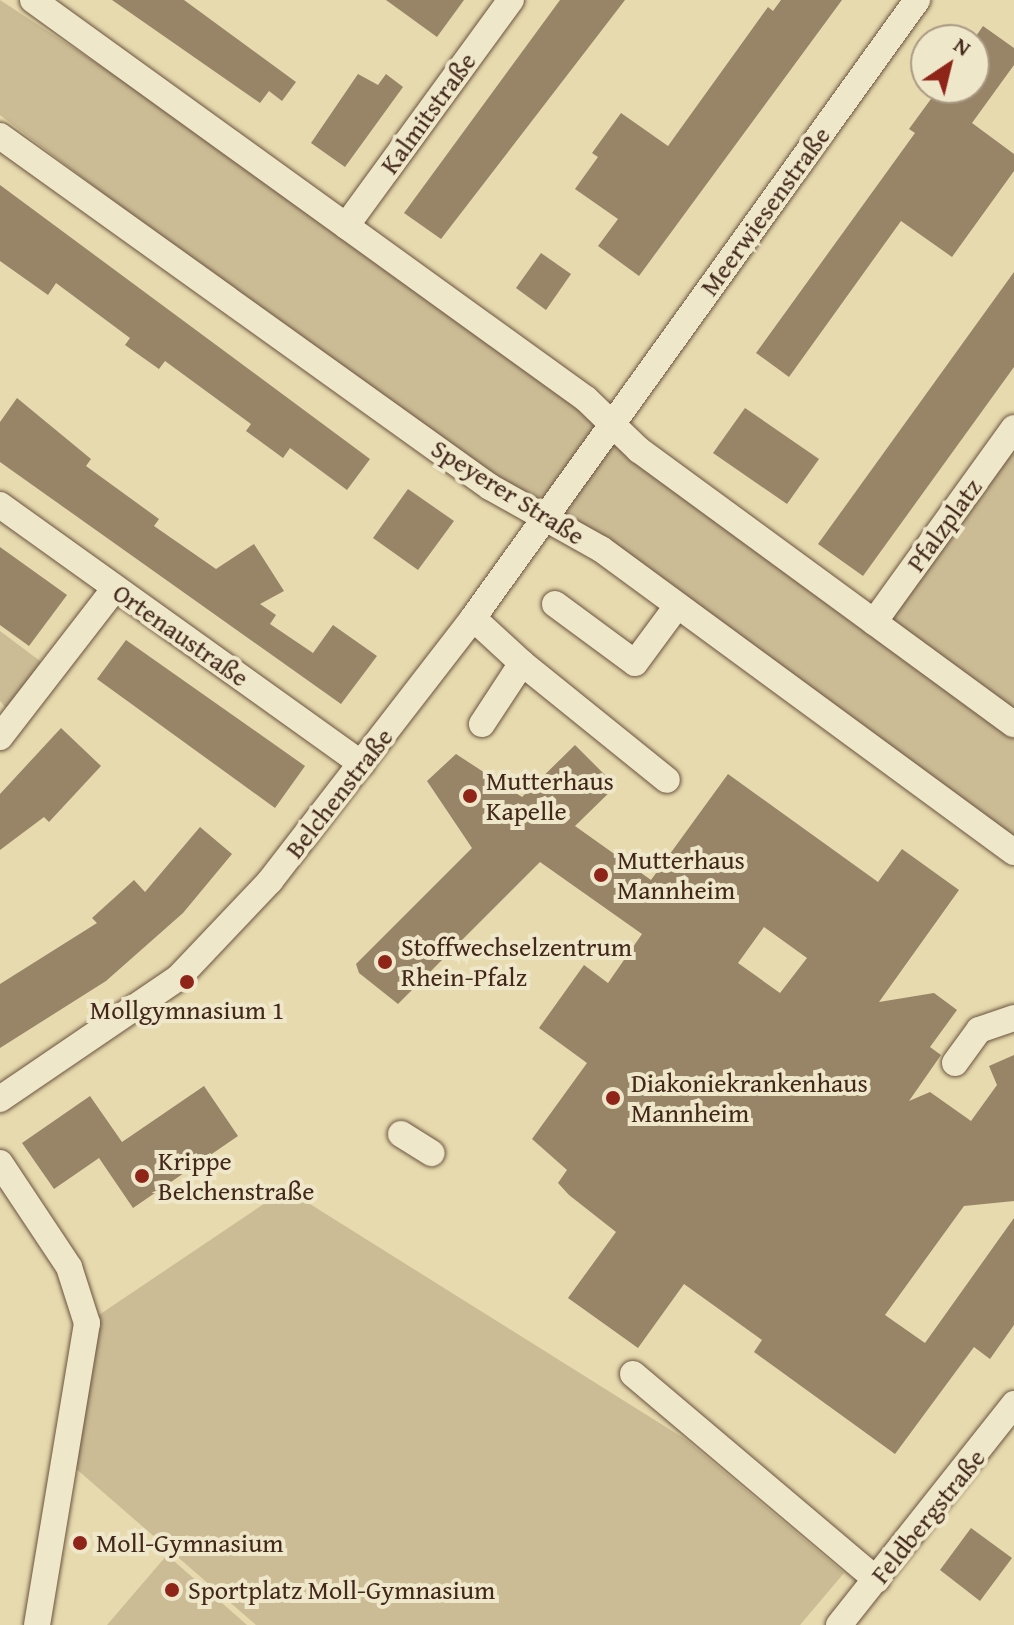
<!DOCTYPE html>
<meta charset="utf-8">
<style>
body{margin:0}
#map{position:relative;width:1014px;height:1625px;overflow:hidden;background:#e7daae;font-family:"Gentium Book Plus",serif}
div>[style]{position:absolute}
.green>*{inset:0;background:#cbbc95}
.building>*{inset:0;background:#988467}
.roads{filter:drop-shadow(0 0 2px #6b543f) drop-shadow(0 0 2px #6b543f)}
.minor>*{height:26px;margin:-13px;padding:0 13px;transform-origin:13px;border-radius:13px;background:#efe7ca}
.dots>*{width:22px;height:22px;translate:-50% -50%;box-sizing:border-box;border:4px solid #efe7ca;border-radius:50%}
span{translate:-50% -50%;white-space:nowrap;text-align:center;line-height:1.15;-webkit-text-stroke:8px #efe7ca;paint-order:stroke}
.street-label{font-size:26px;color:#42271a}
.poi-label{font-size:26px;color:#42271a}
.left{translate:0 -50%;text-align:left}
.north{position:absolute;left:910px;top:24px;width:80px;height:80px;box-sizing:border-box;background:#efe7ca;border:2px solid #aa9a84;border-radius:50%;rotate:35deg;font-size:22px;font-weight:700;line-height:32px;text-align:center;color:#42271a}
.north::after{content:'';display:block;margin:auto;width:28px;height:36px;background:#8f2418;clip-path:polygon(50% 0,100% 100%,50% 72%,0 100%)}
</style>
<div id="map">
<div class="green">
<i style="clip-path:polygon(0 0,346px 226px,874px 622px,1014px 428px,1014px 852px,490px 487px,0 115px)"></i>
<i style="clip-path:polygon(0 631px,44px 664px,6px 708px,0 701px)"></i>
<i style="clip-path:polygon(286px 1189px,685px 1439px,844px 1573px,800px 1625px,256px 1625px,66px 1460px,87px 1323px)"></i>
<i style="clip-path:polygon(167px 1555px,247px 1625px,107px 1625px)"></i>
</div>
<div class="building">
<i style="clip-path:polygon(112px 0,184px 0,296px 82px,282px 101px,269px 91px,260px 103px)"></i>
<i style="clip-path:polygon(386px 0,464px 0,437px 37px)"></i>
<i style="clip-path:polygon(560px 0,625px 0,441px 239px,404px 213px)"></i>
<i style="clip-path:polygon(781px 0,842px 0,639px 276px,598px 246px,618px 219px,575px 189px,598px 157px,592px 153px,621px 113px,668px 146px,768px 7px,773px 11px)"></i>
<i style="clip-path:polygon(983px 26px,1014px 48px,1014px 65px,972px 123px,1014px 154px,1014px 171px,952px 257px,901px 221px,789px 377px,756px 353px,915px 133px,909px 129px,939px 88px,974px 88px,974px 39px)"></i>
<i style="clip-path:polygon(358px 74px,378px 85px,386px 74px,403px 87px,345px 167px,311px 143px)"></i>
<i style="clip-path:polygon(0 185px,370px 459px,347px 490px,290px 448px,283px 458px,246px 431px,251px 424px,165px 361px,159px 369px,125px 345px,130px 338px,56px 283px,48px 295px,0 261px)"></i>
<i style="clip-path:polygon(541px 253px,571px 274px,546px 310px,516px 288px)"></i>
<i style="clip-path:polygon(1014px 272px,1014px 367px,863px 576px,818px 544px)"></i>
<i style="clip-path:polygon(17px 398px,91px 459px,86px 466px,159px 519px,154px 526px,216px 569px,254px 544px,284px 591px,260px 604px,276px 615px,270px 624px,313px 653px,333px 625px,377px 656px,341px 704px,0 462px,0 422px)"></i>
<i style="clip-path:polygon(745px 408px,819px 459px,787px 504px,713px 453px)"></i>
<i style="clip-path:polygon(408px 489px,454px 521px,418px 570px,373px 538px)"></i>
<i style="clip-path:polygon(0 547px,67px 595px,29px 646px,0 625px)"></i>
<i style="clip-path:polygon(126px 640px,305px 766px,275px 808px,97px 679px)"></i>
<i style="clip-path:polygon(61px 728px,101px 766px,49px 822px,44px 817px,0 850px,0 794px)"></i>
<i style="clip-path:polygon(evenodd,575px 745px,616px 786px,575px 826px,651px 880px,728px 774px,878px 882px,902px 849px,959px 890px,879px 1002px,934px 993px,957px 1010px,930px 1047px,941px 1055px,909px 1101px,930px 1092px,971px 1121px,997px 1085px,989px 1066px,1014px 1055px,1014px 1201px,964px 1206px,885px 1315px,925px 1343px,1014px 1218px,1014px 1325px,990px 1359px,974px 1347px,895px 1454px,754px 1352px,762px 1340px,684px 1284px,638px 1348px,568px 1298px,616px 1232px,569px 1195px,558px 1183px,567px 1170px,532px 1139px,587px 1063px,539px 1028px,584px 965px,608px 983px,642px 934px,540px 862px,398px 1004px,359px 973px,356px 964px,472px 848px,427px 781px,456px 754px,522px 797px,575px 745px,764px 927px,807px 958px,780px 993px,738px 963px,764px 927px)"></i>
<i style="clip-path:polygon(200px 827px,232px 854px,183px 913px,106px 981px,0 1048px,0 984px,97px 923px,92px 918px,134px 880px,145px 892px)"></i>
<i style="clip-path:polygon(204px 1086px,238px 1136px,133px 1208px,99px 1158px,54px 1189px,22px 1143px,90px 1096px,122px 1142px)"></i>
<i style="clip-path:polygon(971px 1528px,1012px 1558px,980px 1601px,940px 1570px)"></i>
</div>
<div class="roads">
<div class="minor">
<i style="left:33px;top:0;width:682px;rotate:35.81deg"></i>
<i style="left:586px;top:399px;width:74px;rotate:43.9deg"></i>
<i style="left:639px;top:450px;width:464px;rotate:36.2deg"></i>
<i style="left:0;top:136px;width:603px;rotate:35.62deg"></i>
<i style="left:490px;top:487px;width:127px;rotate:29.2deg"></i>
<i style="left:601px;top:549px;width:512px;rotate:36.27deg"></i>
<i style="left:346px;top:226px;width:280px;rotate:-53.9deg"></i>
<i style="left:0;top:505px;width:445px;rotate:35.6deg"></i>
<i style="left:555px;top:604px;width:99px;rotate:36.4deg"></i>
<i style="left:635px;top:663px;width:71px;rotate:-53.6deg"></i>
<i style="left:473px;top:618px;width:67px;rotate:42.6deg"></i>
<i style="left:522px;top:663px;width:73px;rotate:123.3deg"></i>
<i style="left:874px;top:622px;width:239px;rotate:-54.2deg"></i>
<i style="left:522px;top:663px;width:186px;rotate:38.9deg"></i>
<i style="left:0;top:737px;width:188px;rotate:-52.3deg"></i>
<i style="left:955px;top:1063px;width:41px;rotate:-54deg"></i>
<i style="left:979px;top:1030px;width:37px;rotate:-19deg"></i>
<i style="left:0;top:1099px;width:215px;rotate:-34.2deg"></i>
<i style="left:178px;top:978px;width:134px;rotate:-46.5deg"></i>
<i style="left:270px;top:881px;width:332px;rotate:-52.3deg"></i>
<i style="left:473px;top:618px;width:761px;rotate:-54.3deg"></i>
<i style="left:401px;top:1134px;width:36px;rotate:32deg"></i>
<i style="left:0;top:1163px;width:125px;rotate:56.4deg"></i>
<i style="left:69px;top:1267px;width:59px;rotate:72.2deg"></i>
<i style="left:87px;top:1323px;width:306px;rotate:99.4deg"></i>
<i style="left:633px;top:1374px;width:319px;rotate:40.2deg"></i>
<i style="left:839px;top:1625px;width:282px;rotate:-51.6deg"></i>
</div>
</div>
<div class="dots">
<i style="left:470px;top:796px;background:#8f2418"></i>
<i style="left:601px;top:875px;background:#8f2418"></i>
<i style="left:385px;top:962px;background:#8f2418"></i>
<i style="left:187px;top:982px;background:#8f2418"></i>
<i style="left:613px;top:1098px;background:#8f2418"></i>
<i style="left:142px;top:1176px;background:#8f2418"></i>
<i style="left:80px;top:1543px;background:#8f2418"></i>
<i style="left:172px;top:1590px;background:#8f2418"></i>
</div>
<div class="street-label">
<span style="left:428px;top:113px;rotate:-54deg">Kalmitstraße</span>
<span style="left:765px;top:211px;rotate:-54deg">Meerwiesenstraße</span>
<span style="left:508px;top:492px;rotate:32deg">Speyerer Straße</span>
<span style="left:944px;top:525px;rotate:-54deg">Pfalzplatz</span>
<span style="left:181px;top:635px;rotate:35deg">Ortenaustraße</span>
<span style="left:339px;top:793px;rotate:-52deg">Belchenstraße</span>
<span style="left:928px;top:1516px;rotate:-51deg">Feldbergstraße</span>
</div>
<div class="poi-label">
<span class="left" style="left:486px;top:796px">Mutterhaus<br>Kapelle</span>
<span class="left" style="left:617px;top:875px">Mutterhaus<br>Mannheim</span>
<span class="left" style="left:401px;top:962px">Stoffwechselzentrum<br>Rhein-Pfalz</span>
<span style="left:187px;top:1010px">Mollgymnasium 1</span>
<span class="left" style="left:631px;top:1098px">Diakoniekrankenhaus<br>Mannheim</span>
<span class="left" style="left:158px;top:1176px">Krippe<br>Belchenstraße</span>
<span class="left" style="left:96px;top:1543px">Moll-Gymnasium</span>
<span class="left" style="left:188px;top:1590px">Sportplatz Moll-Gymnasium</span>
</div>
<div class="north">N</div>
</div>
